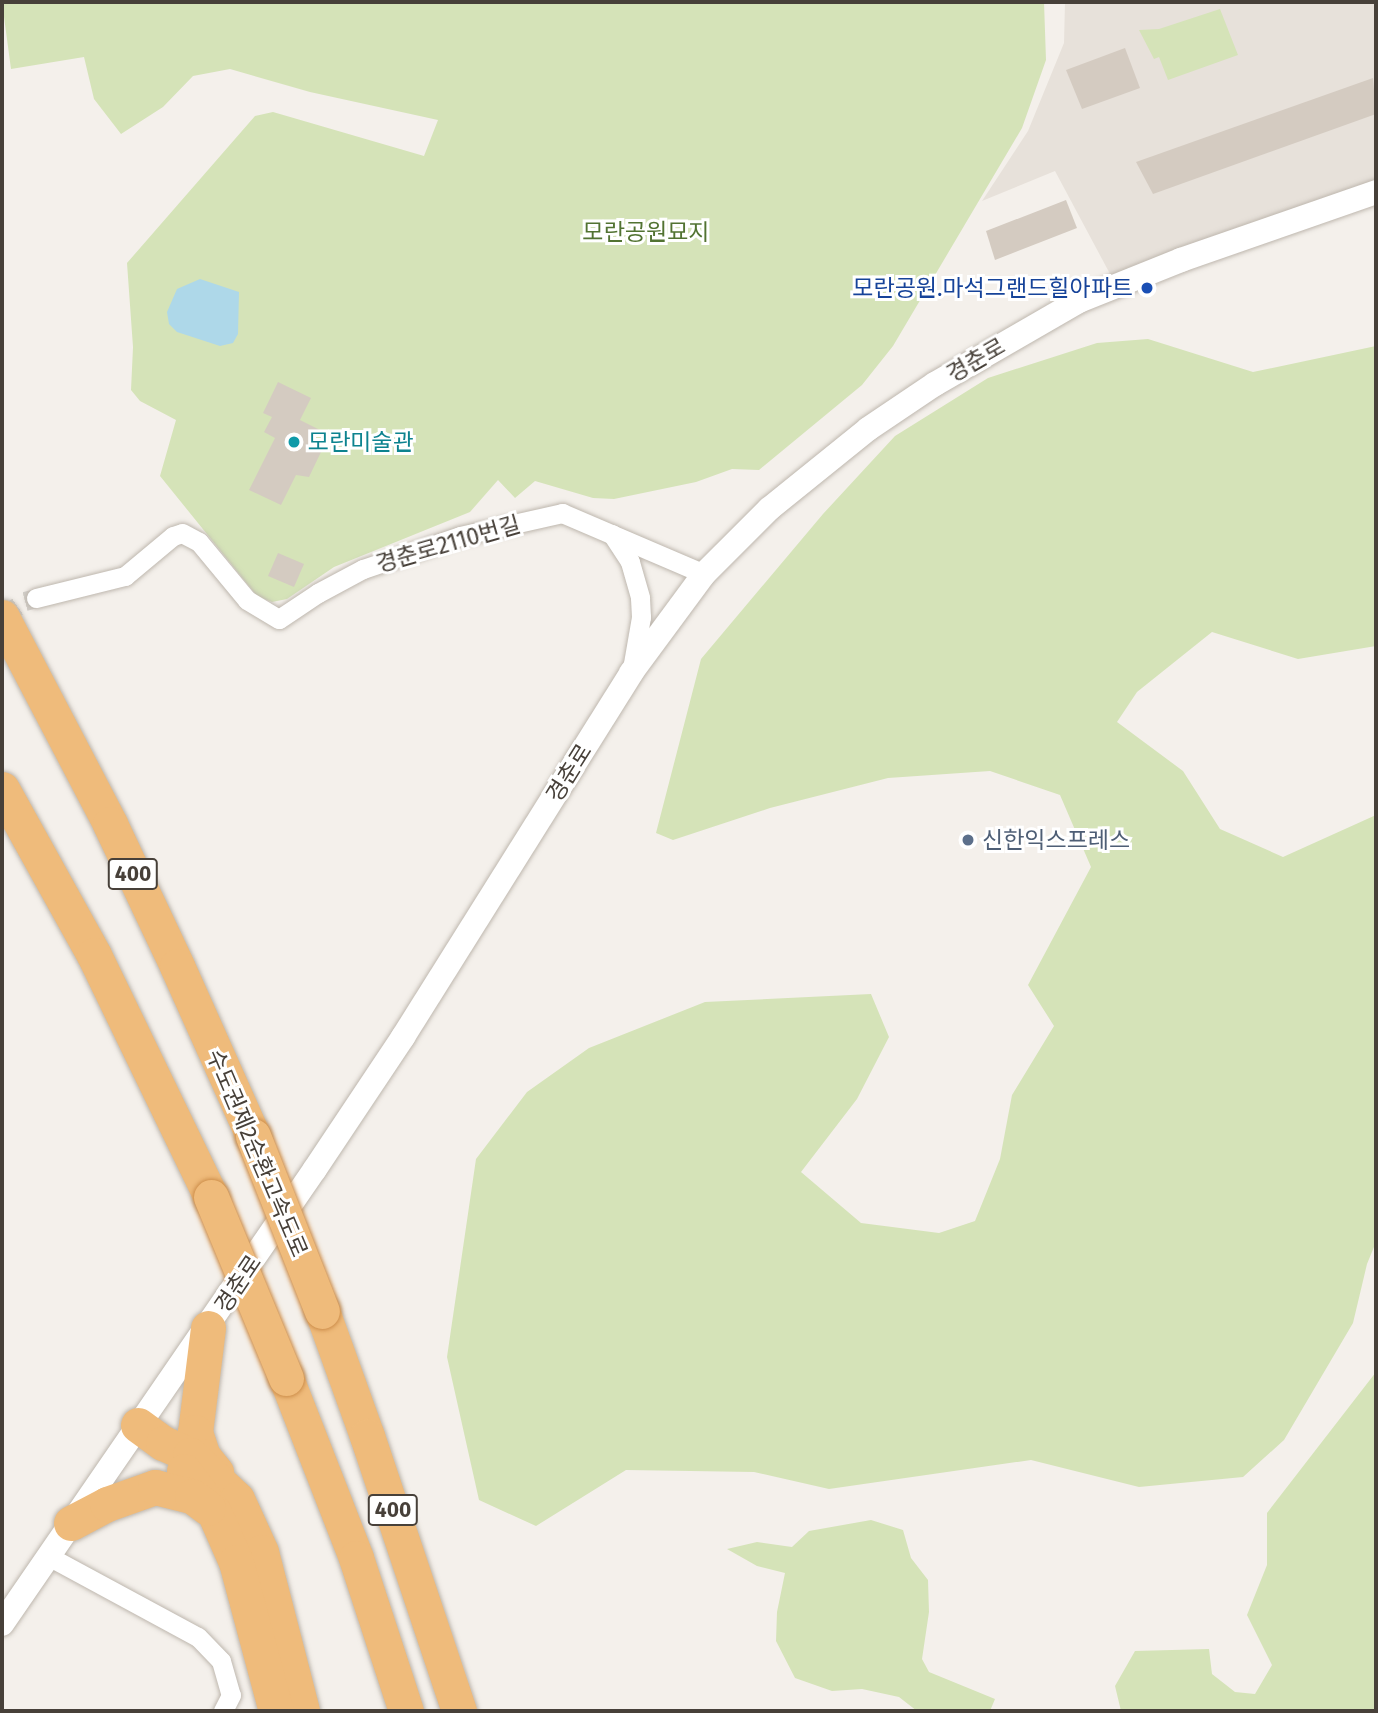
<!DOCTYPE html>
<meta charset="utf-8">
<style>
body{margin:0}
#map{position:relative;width:1378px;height:1713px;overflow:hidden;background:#f4f0eb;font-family:"Fira Sans","Noto Sans KR",sans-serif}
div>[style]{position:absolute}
.residential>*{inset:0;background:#e7e1da}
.green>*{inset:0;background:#d5e3b8}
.water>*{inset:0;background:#aed8e9}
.building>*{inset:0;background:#d4cbc1}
.minor-tunnel>*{height:19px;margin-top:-9.5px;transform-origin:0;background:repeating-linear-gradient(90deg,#d1cdc7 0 19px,transparent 0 29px)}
.roads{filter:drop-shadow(0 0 2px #beb7ae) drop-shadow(0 0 2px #beb7ae)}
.minor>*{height:19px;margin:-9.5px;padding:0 9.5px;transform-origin:9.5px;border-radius:9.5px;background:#fff}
.tertiary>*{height:24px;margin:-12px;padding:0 12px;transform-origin:12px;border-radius:12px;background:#fff}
.motorway>*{height:35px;margin:-17.5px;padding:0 17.5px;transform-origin:17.5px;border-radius:17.5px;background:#efbb7b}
.bridges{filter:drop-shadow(0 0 2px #cd8e4b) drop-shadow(0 0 2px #cd8e4b)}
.motorway-bridge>*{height:35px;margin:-17.5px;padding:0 17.5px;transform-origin:17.5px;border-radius:17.5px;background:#efbb7b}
.dots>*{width:19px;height:19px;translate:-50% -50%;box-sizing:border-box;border:4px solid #fff;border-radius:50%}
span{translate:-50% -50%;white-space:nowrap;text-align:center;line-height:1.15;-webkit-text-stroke:6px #fff;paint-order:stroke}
.shield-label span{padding:2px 5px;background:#fff;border:2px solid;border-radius:5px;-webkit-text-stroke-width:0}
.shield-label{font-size:21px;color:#474039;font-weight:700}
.park-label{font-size:23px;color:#527332}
.transit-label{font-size:23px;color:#164399}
.right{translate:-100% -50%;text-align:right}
.street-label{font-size:23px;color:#474039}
.culture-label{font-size:23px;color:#0d838f}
.left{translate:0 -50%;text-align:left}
.service-label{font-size:23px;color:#4e5e75}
.frame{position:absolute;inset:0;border:4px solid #474039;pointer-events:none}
</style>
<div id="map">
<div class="residential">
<i style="clip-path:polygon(1065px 2px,1376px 2px,1376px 192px,1117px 287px,1055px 171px,982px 201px,1028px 131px,1064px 43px)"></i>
</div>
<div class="green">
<i style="clip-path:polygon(2px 2px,1044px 2px,1046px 60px,1022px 128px,893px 346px,862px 385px,759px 470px,732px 469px,696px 482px,614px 499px,593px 498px,535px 481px,515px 498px,498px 480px,470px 512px,334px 567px,287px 599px,272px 602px,257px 596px,160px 476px,176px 420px,140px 401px,131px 390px,133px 347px,127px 263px,255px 116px,273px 112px,424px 156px,438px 120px,310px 92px,230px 69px,193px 76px,163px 107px,121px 134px,94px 99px,84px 57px,11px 69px)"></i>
<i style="clip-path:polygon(1220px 9px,1238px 55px,1168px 80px,1159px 57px,1154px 59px,1139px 30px,1159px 29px)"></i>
<i style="clip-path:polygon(1148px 339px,1253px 372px,1376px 346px,1376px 646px,1298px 659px,1212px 632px,1137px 692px,1117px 722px,1183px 771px,1220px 829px,1283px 857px,1376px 815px,1376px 1242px,1367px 1264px,1353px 1323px,1284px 1440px,1243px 1477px,1139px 1487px,1031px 1460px,829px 1489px,754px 1472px,626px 1470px,536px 1526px,479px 1500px,447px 1357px,476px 1159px,527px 1092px,589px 1048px,705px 1002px,871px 994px,889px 1037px,857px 1099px,801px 1172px,861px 1223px,939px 1233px,975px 1221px,1000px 1159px,1012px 1095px,1054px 1026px,1028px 985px,1091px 867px,1060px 795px,990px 771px,888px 778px,770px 808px,673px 840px,656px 833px,701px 659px,823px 514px,895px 436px,988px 378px,1097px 343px)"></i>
<i style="clip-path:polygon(1376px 1372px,1376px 1711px,1121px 1711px,1115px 1686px,1135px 1651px,1209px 1649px,1212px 1674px,1235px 1692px,1255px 1694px,1272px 1665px,1247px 1615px,1267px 1565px,1267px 1513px)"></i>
<i style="clip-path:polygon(871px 1520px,903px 1530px,911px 1558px,928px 1580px,929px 1612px,922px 1659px,929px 1672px,995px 1699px,990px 1711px,917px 1711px,899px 1697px,862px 1689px,832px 1691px,795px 1678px,776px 1641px,777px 1612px,785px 1573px,757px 1566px,727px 1549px,757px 1542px,792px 1547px,809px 1531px)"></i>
</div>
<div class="water">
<i style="clip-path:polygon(200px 279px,239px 292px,238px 334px,233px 343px,220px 346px,177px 332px,169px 324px,167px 312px,177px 289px)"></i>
</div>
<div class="building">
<i style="clip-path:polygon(1125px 48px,1140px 88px,1082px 109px,1066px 70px)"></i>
<i style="clip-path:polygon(1373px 78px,1376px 114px,1153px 194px,1136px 162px)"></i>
<i style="clip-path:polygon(1066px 200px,1077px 228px,995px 260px,986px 231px)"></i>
<i style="clip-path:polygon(278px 382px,311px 398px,300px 420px,320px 430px,313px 445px,322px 450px,309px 477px,296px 475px,281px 505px,249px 490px,275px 438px,264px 432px,272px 417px,263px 413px)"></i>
<i style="clip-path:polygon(278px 553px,304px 564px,294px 587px,268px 576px)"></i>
</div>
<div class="minor-tunnel">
<i style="left:2px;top:617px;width:28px;rotate:-35deg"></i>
<i style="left:25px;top:601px;width:11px;rotate:-15deg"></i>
</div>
<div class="roads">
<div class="minor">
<i style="left:612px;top:534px;width:33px;rotate:57deg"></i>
<i style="left:630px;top:562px;width:37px;rotate:74deg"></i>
<i style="left:640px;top:598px;width:19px;rotate:87deg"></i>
<i style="left:641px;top:617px;width:53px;rotate:99.8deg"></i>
<i style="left:36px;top:598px;width:92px;rotate:-13.9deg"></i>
<i style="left:125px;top:576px;width:62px;rotate:-39.8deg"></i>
<i style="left:173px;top:536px;width:9px;rotate:-18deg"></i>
<i style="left:182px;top:533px;width:19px;rotate:28deg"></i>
<i style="left:199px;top:542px;width:75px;rotate:50.4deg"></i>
<i style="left:247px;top:600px;width:37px;rotate:31deg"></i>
<i style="left:279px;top:619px;width:47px;rotate:-33.7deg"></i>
<i style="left:318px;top:593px;width:51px;rotate:-28.1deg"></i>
<i style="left:363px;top:569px;width:102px;rotate:-18.8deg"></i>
<i style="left:460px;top:536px;width:105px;rotate:-12.7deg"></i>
<i style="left:562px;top:513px;width:155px;rotate:23.2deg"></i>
<i style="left:48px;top:1556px;width:170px;rotate:28.4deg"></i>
<i style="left:198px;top:1637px;width:33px;rotate:46deg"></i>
<i style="left:221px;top:1661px;width:35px;rotate:74deg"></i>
<i style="left:231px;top:1695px;width:18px;rotate:117deg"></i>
</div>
<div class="tertiary">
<i style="left:2px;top:1624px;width:552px;rotate:-55.48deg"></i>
<i style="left:315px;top:1169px;width:159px;rotate:-56.3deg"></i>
<i style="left:403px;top:1037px;width:430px;rotate:-57.9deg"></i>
<i style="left:631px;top:673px;width:123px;rotate:-53.6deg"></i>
<i style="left:704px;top:574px;width:92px;rotate:-45deg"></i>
<i style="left:769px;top:509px;width:127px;rotate:-38.9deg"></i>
<i style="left:868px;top:429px;width:81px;rotate:-33.9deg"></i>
<i style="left:935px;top:384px;width:166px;rotate:-30deg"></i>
<i style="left:1079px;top:301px;width:110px;rotate:-21.9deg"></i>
<i style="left:1181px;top:260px;width:207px;rotate:-19.2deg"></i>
</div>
<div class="motorway">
<i style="left:2px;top:617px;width:233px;rotate:62.4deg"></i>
<i style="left:110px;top:824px;width:157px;rotate:64.7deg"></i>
<i style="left:177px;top:966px;width:186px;rotate:65.9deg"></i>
<i style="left:2px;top:789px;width:190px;rotate:61deg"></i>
<i style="left:94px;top:955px;width:269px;rotate:64.2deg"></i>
<i style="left:322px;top:1311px;width:133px;rotate:70.2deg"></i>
<i style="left:367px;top:1436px;width:290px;rotate:71.5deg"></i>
<i style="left:208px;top:1328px;width:105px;rotate:97.1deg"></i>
<i style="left:195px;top:1432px;width:25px;rotate:72deg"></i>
<i style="left:203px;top:1456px;width:21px;rotate:51deg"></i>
<i style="left:286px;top:1378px;width:193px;rotate:68.7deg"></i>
<i style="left:356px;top:1558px;width:161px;rotate:71.9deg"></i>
<i style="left:138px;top:1425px;width:31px;rotate:36deg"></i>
<i style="left:163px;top:1443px;width:30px;rotate:24deg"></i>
<i style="left:190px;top:1455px;width:64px;rotate:43.1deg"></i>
<i style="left:237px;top:1499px;width:58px;rotate:65.6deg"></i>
<i style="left:261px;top:1552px;width:164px;rotate:75.5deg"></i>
<i style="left:184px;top:1471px;width:51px;rotate:53.8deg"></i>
<i style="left:214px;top:1512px;width:55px;rotate:66.3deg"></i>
<i style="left:236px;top:1562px;width:154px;rotate:75deg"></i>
<i style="left:71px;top:1523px;width:41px;rotate:-27.8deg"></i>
<i style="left:107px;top:1504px;width:51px;rotate:-19.5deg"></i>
<i style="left:155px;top:1487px;width:38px;rotate:14deg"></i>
<i style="left:192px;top:1496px;width:20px;rotate:37deg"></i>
</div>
</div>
<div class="bridges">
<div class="motorway-bridge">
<i style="left:253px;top:1136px;width:188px;rotate:68.5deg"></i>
<i style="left:211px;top:1197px;width:196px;rotate:67.5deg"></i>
</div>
</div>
<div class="dots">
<i style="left:1147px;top:288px;background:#1a4fb4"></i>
<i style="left:294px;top:442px;background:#0f9aa8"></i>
<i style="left:968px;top:840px;background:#5c6f8a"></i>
</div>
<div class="shield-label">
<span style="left:133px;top:874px">400</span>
<span style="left:393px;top:1510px">400</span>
</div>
<div class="park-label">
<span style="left:646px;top:232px">모란공원묘지</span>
</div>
<div class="transit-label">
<span class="right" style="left:1133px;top:288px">모란공원.마석그랜드힐아파트</span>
</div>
<div class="street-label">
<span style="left:976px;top:360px;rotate:-30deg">경춘로</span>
<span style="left:448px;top:544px;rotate:-16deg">경춘로2110번길</span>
<span style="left:569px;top:773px;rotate:-58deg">경춘로</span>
<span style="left:257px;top:1153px;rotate:67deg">수도권제2순환고속도로</span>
<span style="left:238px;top:1284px;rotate:-56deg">경춘로</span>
</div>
<div class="culture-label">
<span class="left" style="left:308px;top:442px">모란미술관</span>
</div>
<div class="service-label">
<span class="left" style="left:982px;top:840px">신한익스프레스</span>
</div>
<div class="frame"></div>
</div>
